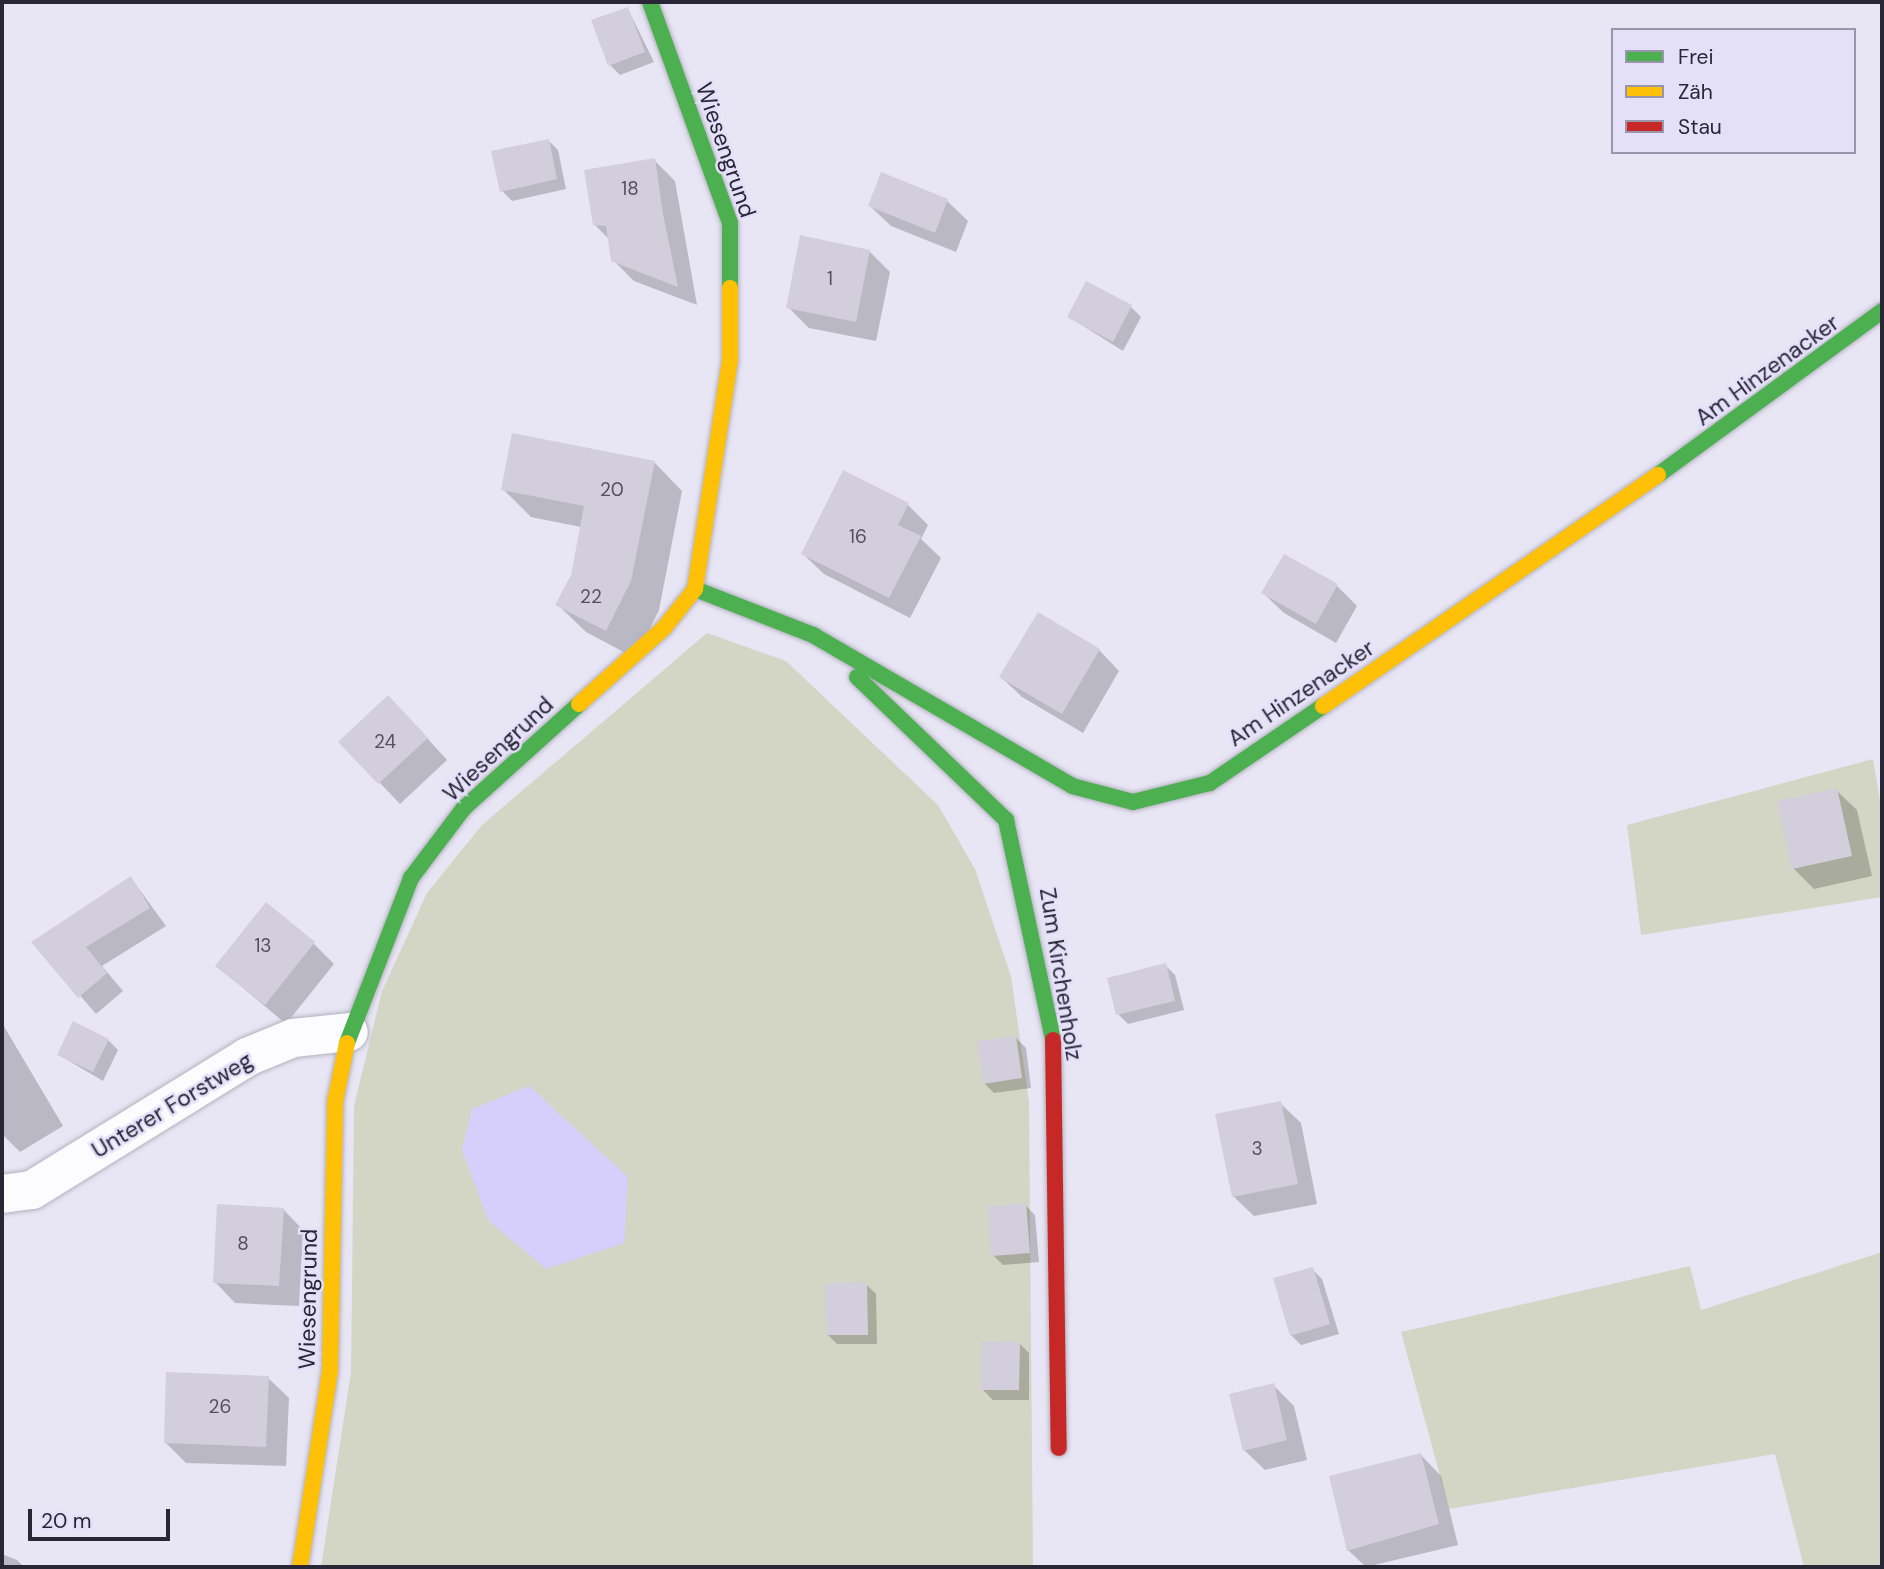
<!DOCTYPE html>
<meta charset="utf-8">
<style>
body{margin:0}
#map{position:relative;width:1884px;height:1569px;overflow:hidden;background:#e8e6f4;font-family:"DM Sans",sans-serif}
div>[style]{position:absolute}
.green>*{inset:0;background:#d4d6c5}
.water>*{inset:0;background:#d6cefb}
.shadow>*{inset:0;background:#0003}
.building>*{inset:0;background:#d3cedb}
.roads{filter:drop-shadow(0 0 2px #b4b2c0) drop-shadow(0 0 2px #b4b2c0)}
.street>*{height:38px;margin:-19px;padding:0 19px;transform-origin:19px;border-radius:19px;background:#fcfbfd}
.fast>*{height:16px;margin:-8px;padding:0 8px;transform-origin:8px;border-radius:8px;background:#4caf50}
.slow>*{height:16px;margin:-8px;padding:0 8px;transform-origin:8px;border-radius:8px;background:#ffc107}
.jam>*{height:16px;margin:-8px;padding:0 8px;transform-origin:8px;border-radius:8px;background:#c62828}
span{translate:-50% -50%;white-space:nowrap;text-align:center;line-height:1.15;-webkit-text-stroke:5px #e4e0fa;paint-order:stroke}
.number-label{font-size:19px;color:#54505f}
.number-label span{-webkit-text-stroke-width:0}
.street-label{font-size:23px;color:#292636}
.frame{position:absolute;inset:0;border:4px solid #292636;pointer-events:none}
.legend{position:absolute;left:1611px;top:28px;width:245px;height:126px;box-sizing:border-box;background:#e4e0fa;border:2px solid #9996ac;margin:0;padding:9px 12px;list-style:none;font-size:21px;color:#292636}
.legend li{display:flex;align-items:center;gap:14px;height:35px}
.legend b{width:35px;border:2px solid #9996ac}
.scale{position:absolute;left:28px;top:1509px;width:142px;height:32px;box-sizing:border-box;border:4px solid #292636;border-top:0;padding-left:9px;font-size:21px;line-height:24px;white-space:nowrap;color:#292636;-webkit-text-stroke:5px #e4e0fa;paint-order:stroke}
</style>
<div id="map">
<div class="green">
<i style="clip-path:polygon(707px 633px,786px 661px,938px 805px,975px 869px,1011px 976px,1029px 1102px,1033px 1567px,321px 1567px,351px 1372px,354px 1106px,382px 991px,427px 893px,482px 825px)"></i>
<i style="clip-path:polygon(1873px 759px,1882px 812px,1882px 897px,1641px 935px,1627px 825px)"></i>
<i style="clip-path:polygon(1882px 1252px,1882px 1567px,1804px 1567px,1775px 1454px,1449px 1509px,1401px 1332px,1690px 1266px,1701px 1310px)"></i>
</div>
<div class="water">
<i style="clip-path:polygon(529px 1086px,628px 1177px,624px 1243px,546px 1269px,488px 1220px,462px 1150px,472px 1109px)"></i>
</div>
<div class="shadow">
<i style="clip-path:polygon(628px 9px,654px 62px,620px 75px,610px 65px)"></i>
<i style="clip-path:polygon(548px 140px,558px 150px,566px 189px,512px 201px,502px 191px)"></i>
<i style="clip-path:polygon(654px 160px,675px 181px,697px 305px,634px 281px,613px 260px,610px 240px,595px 225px)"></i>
<i style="clip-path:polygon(882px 175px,947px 201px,968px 221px,956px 252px,891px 226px,870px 206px)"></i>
<i style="clip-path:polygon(869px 251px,890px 272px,876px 341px,809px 328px,788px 307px)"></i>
<i style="clip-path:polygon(1131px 307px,1141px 317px,1123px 351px,1069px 317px)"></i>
<i style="clip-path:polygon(654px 462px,682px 491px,659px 610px,635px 658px,586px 632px,557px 604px,572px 575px,581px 527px,531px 517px,503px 489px)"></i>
<i style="clip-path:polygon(908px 505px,928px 525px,921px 539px,941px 558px,910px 618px,824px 574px,803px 554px)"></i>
<i style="clip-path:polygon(1337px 586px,1357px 606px,1336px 643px,1284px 613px,1263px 593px)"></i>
<i style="clip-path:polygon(1099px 650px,1119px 671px,1083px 733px,1022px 697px,1001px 677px)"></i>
<i style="clip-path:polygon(409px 718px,447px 760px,400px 804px,341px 742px)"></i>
<i style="clip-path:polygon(1836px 790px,1857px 810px,1872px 876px,1814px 889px,1793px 868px)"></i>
<i style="clip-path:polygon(131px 878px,166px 926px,102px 966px,123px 991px,96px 1014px,34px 942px)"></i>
<i style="clip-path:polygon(313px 943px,334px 964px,286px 1024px,217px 966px)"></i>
<i style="clip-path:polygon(1165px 965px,1175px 975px,1184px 1010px,1128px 1024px,1118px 1014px)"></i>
<i style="clip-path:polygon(2px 1023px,63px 1126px,20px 1152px,2px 1134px)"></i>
<i style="clip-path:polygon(1016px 1038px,1026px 1048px,1031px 1088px,994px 1093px,984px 1083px)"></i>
<i style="clip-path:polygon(108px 1040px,118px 1050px,103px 1081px,59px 1055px)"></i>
<i style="clip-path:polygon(1280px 1103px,1301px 1123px,1317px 1204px,1254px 1216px,1233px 1196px)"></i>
<i style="clip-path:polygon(1025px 1205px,1035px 1215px,1039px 1262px,1003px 1265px,993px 1255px)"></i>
<i style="clip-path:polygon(283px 1209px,303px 1230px,299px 1306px,235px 1303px,215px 1282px)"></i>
<i style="clip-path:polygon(1312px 1269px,1322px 1279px,1339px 1334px,1301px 1345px,1291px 1335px)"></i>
<i style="clip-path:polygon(866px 1284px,876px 1294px,877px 1344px,837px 1344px,827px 1334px)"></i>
<i style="clip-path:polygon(1019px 1343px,1029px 1353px,1029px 1400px,993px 1400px,983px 1390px)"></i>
<i style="clip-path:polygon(268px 1378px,289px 1398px,286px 1466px,186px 1463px,165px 1442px)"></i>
<i style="clip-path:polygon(1273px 1385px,1294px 1406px,1307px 1460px,1265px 1470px,1244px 1450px)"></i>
<i style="clip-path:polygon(1421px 1455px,1441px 1476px,1458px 1545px,1366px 1567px,1348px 1550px)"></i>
<i style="clip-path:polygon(2px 1554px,17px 1560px,24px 1567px,2px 1567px)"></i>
</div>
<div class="building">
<i style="clip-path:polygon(628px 7px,645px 52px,608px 66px,591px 20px)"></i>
<i style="clip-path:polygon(549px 139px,557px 179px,500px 192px,491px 151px)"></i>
<i style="clip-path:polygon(655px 158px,663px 214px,678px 287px,611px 261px,606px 226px,593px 225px,584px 170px)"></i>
<i style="clip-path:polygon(881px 172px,948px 199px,935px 233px,868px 206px)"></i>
<i style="clip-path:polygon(800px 235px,870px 250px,856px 322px,786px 308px)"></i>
<i style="clip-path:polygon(1086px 281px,1132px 305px,1113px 342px,1067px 317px)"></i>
<i style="clip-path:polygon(512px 433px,655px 461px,631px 581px,606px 631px,555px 605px,571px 575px,584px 506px,501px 490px)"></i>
<i style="clip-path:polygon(843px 470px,909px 503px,898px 525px,921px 536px,889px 598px,801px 554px)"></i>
<i style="clip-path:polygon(1284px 554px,1338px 584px,1316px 624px,1261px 593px)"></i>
<i style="clip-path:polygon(1038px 612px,1100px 649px,1062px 714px,999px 677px)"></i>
<i style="clip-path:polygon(388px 695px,428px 738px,378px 784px,338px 742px)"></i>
<i style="clip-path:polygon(1837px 788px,1852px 856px,1792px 869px,1777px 801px)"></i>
<i style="clip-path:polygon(131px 876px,150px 908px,86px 947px,107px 973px,78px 998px,31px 942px)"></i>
<i style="clip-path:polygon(266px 902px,315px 942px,265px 1005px,215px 966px)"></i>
<i style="clip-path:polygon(1166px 963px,1175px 1001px,1116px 1015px,1107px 978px)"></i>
<i style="clip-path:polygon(73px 1021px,109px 1039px,93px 1072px,57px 1055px)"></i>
<i style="clip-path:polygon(1016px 1036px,1022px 1078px,983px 1084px,977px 1041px)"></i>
<i style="clip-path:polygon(1281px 1101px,1298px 1184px,1232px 1197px,1215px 1114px)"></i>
<i style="clip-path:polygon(1026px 1203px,1030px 1253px,992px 1256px,987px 1206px)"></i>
<i style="clip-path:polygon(217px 1204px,284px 1208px,279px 1286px,213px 1283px)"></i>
<i style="clip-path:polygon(1313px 1267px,1330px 1324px,1290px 1336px,1273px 1278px)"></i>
<i style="clip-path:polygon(867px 1282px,868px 1335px,826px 1335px,825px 1283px)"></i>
<i style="clip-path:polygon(982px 1341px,1020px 1342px,1019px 1390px,981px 1390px)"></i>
<i style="clip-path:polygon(166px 1372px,269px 1376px,266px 1447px,164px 1443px)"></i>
<i style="clip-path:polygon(1274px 1383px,1287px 1440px,1243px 1451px,1229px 1394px)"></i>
<i style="clip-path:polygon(1421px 1453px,1439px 1524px,1347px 1551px,1329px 1476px)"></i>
</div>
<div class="roads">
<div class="street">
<i style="left:2px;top:1194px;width:30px;rotate:-8deg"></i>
<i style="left:32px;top:1190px;width:253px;rotate:-31.7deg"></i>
<i style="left:247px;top:1057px;width:50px;rotate:-22.4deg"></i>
<i style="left:293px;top:1038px;width:56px;rotate:-6.1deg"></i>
</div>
<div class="fast">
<i style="left:650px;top:2px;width:235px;rotate:70.1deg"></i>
<i style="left:730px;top:223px;width:65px;rotate:90deg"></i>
<i style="left:1658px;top:475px;width:278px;rotate:-36.2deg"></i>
<i style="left:695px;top:589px;width:127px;rotate:21.3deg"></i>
<i style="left:813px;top:635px;width:300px;rotate:30.2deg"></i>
<i style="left:1072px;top:786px;width:63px;rotate:14.7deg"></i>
<i style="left:1133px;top:802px;width:79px;rotate:-13.9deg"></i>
<i style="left:1210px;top:783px;width:137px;rotate:-34.3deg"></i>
<i style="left:857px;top:677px;width:207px;rotate:43.8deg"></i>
<i style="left:1006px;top:820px;width:225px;rotate:77.9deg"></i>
<i style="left:347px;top:1043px;width:177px;rotate:-68.8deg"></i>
<i style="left:411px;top:878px;width:88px;rotate:-52.9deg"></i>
<i style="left:464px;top:808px;width:155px;rotate:-42.1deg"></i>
</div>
<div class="slow">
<i style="left:579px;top:704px;width:114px;rotate:-41.8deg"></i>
<i style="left:664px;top:628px;width:50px;rotate:-51.5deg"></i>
<i style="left:695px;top:589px;width:232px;rotate:-81.3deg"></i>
<i style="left:730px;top:360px;width:72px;rotate:-90deg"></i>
<i style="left:1323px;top:706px;width:407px;rotate:-34.6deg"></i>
<i style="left:300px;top:1567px;width:198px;rotate:-81.3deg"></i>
<i style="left:330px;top:1371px;width:269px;rotate:-88.9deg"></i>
<i style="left:335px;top:1102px;width:60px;rotate:-78.5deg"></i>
</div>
<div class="jam">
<i style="left:1053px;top:1040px;width:408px;rotate:89.2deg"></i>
</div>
</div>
<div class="number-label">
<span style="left:630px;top:189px">18</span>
<span style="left:830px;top:279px">1</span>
<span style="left:612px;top:490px">20</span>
<span style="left:858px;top:537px">16</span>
<span style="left:591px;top:597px">22</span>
<span style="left:385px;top:742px">24</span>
<span style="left:263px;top:946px">13</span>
<span style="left:1257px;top:1149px">3</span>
<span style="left:243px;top:1244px">8</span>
<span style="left:220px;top:1407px">26</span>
</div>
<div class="street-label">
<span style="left:726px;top:150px;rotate:71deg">Wiesengrund</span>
<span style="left:1767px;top:370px;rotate:-36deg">Am Hinzenacker</span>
<span style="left:1301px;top:693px;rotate:-34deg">Am Hinzenacker</span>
<span style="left:498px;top:749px;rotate:-43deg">Wiesengrund</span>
<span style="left:1061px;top:974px;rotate:81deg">Zum Kirchenholz</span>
<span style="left:172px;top:1105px;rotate:-31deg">Unterer Forstweg</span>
<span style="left:308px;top:1299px;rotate:-89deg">Wiesengrund</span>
</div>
<div class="frame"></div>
<ul class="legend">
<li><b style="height:9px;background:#4caf50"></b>Frei</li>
<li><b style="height:9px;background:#ffc107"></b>Zäh</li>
<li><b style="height:9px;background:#c62828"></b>Stau</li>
</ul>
<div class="scale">20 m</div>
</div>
